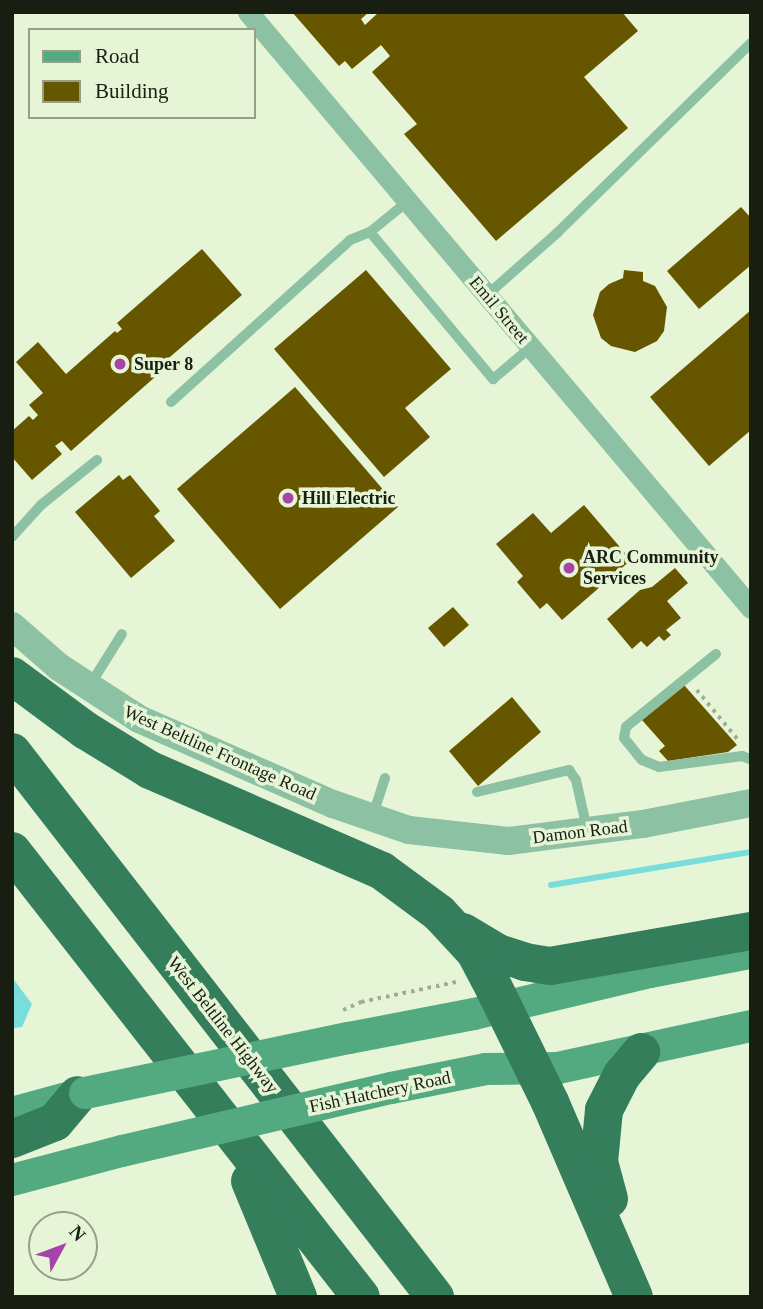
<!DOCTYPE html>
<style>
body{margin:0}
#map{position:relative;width:763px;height:1309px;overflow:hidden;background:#e7f5d7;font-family:Georgia,serif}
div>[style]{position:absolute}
.water>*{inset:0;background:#79dedb}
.stream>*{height:6px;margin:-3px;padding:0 3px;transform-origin:3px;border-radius:3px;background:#79dedb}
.building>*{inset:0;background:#665600}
.path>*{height:3.5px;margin-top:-1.75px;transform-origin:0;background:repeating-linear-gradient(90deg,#a2ad95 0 3.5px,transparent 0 8.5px)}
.service>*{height:10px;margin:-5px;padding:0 5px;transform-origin:5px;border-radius:5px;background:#8cc1a4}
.minor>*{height:21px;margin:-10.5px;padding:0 10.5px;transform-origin:10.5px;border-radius:10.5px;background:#8cc1a4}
.tertiary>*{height:28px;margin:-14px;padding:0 14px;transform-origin:14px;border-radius:14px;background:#8cc1a4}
.secondary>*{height:32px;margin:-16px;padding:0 16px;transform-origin:16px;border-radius:16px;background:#53a980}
.motorway>*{height:38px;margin:-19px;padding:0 19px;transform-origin:19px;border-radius:19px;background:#347e5c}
.secondary-bridge>*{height:32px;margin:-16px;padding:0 16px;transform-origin:16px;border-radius:16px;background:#53a980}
.dots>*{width:19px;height:19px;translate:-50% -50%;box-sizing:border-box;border:4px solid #e7f5d7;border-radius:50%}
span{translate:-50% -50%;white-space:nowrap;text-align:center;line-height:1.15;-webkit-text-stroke:7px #e7f5d7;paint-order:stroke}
.street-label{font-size:18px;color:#191e13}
.poi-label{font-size:18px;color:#191e13;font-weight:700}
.left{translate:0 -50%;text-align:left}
.frame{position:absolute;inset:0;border:14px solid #191e13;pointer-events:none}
.legend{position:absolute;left:28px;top:28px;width:228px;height:91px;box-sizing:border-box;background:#e7f5d7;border:2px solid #959f89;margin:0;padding:9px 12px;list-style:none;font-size:21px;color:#191e13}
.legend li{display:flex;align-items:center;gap:14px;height:35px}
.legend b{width:35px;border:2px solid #959f89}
.north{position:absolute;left:28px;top:1211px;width:70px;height:70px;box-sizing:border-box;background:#e7f5d7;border:2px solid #959f89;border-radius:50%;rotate:49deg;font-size:19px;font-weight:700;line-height:28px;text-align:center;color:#191e13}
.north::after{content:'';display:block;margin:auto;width:24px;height:32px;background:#a744aa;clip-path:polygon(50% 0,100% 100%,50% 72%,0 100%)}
</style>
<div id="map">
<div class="water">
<i style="clip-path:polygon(12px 977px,32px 1004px,22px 1027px,14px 1028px)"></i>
</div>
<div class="stream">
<i style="left:551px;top:885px;width:203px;rotate:-9.4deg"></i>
</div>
<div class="building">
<i style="clip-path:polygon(292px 12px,369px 12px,361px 19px,365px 25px,379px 12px,622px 12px,638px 31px,584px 77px,628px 128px,496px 241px,404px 134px,417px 124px,372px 72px,390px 56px,381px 45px,352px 69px,345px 61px,339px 66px)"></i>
<i style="clip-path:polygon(741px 207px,751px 218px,751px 265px,699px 309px,667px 271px)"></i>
<i style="clip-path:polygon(202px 249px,242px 295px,156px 369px,154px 366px,149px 370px,155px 377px,71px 451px,62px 441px,55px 446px,62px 454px,32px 480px,12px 457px,12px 431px,29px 416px,33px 420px,38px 415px,29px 405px,43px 393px,16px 362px,38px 342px,66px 374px,115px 331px,117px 333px,122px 329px,117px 323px)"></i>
<i style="clip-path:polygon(366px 270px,451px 369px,405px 408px,430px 437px,384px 477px,274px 349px)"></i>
<i style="clip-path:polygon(624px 270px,643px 272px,643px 281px,655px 286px,667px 307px,664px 331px,657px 341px,635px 352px,611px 346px,601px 338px,593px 315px,600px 292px,609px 284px,623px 278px)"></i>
<i style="clip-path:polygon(751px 310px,751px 430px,709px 466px,650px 397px)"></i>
<i style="clip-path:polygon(295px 387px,398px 507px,280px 609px,177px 489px)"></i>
<i style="clip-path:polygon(119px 475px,123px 480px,130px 475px,160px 511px,154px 516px,175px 541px,131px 578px,75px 512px)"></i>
<i style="clip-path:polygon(584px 505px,631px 560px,562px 620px,547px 603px,540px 609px,517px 582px,523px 576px,496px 544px,533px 513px,551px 533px)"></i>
<i style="clip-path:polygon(675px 568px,688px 583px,667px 601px,681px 618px,666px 630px,671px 635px,664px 641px,659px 636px,647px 647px,641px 641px,632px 649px,607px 619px,640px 590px,652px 587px)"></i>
<i style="clip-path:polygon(453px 607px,469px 625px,444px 647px,428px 628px)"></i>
<i style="clip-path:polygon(684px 685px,737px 745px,728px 752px,668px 761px,659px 751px,665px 746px,642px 720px)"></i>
<i style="clip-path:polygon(512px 697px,541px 732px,478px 786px,449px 751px)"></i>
</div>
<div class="path">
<i style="left:697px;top:690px;width:66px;rotate:50.5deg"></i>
<i style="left:343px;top:1010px;width:20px;rotate:-24deg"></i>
<i style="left:361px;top:1002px;width:97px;rotate:-11.9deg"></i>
</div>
<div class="service">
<i style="left:370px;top:232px;width:192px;rotate:50.1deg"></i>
<i style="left:493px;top:379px;width:50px;rotate:-40.1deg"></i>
<i style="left:487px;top:295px;width:94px;rotate:-41.5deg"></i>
<i style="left:557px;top:233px;width:272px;rotate:-44.4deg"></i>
<i style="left:171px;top:402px;width:241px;rotate:-42.1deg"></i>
<i style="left:350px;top:240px;width:22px;rotate:-22deg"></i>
<i style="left:370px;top:232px;width:49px;rotate:-39.2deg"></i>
<i style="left:12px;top:537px;width:43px;rotate:-47.8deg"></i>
<i style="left:41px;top:505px;width:72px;rotate:-38.8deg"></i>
<i style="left:716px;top:654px;width:116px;rotate:141deg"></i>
<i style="left:626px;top:727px;width:11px;rotate:100deg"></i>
<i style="left:624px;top:738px;width:28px;rotate:51deg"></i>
<i style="left:642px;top:760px;width:18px;rotate:22deg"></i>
<i style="left:659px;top:767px;width:84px;rotate:-7.5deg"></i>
<i style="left:742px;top:756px;width:9px;rotate:21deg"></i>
<i style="left:90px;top:685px;width:60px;rotate:-57.9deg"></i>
<i style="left:477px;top:792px;width:95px;rotate:-13.4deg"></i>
<i style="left:569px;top:770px;width:12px;rotate:55deg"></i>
<i style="left:576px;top:780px;width:50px;rotate:77.3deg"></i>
<i style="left:373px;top:815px;width:39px;rotate:-72deg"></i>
</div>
<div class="minor">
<i style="left:248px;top:12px;width:780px;rotate:49.84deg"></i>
</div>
<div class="tertiary">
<i style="left:12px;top:626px;width:62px;rotate:41.1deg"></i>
<i style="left:59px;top:667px;width:95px;rotate:33deg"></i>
<i style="left:139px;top:719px;width:212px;rotate:23.7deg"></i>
<i style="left:333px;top:804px;width:80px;rotate:18.9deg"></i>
<i style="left:409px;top:830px;width:100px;rotate:6.3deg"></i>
<i style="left:508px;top:841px;width:136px;rotate:-7.2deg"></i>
<i style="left:643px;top:824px;width:110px;rotate:-11deg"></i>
</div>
<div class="secondary">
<i style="left:349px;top:1038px;width:127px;rotate:-10.9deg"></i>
<i style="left:474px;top:1014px;width:181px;rotate:-13.4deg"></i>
<i style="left:650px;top:972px;width:103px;rotate:-10.7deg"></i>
<i style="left:391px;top:1088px;width:97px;rotate:-11.3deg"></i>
<i style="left:486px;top:1069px;width:72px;rotate:-0.8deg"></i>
<i style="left:558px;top:1068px;width:198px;rotate:-12.3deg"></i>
<i style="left:12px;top:1113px;width:76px;rotate:-15.3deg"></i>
<i style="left:12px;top:1180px;width:114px;rotate:-14.8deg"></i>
</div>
<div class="motorway">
<i style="left:12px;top:676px;width:91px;rotate:36.5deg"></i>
<i style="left:85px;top:730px;width:76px;rotate:31.6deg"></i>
<i style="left:150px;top:770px;width:253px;rotate:23.5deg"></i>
<i style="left:382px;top:871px;width:71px;rotate:36.4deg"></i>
<i style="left:439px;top:913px;width:53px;rotate:47.3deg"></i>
<i style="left:475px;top:952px;width:30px;rotate:62deg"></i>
<i style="left:489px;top:978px;width:138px;rotate:63.8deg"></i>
<i style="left:550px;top:1102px;width:212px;rotate:66.7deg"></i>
<i style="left:12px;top:752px;width:690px;rotate:52.18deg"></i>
<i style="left:12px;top:851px;width:566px;rotate:51.96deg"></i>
<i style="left:463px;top:932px;width:41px;rotate:31deg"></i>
<i style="left:498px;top:953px;width:28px;rotate:18deg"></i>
<i style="left:525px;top:962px;width:25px;rotate:9deg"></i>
<i style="left:550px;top:966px;width:204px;rotate:-9.9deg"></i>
<i style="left:12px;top:1139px;width:46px;rotate:-21.6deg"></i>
<i style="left:55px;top:1122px;width:35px;rotate:-50deg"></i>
<i style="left:250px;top:1181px;width:126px;rotate:67.5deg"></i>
<i style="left:609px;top:1199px;width:38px;rotate:-105deg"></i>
<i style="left:599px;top:1162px;width:52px;rotate:-84.5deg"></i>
<i style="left:604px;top:1110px;width:39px;rotate:-63deg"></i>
<i style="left:622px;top:1075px;width:30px;rotate:-50deg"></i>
</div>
<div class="secondary-bridge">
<i style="left:85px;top:1093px;width:270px;rotate:-11.8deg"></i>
<i style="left:122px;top:1151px;width:276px;rotate:-13.2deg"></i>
</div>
<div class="dots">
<i style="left:120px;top:364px;background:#a744aa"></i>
<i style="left:288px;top:498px;background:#a744aa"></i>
<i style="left:569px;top:568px;background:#a744aa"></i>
</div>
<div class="street-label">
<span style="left:499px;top:310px;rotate:50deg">Emil Street</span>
<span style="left:220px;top:753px;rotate:24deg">West Beltline Frontage Road</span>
<span style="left:580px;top:832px;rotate:-7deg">Damon Road</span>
<span style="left:223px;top:1025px;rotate:52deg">West Beltline Highway</span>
<span style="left:380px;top:1092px;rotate:-12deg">Fish Hatchery Road</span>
</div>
<div class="poi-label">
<span class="left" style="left:134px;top:364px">Super 8</span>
<span class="left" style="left:302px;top:498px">Hill Electric</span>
<span class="left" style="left:583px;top:568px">ARC Community<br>Services</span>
</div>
<div class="frame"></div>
<ul class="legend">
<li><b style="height:9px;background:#53a980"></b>Road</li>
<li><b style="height:19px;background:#665600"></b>Building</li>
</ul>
<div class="north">N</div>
</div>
